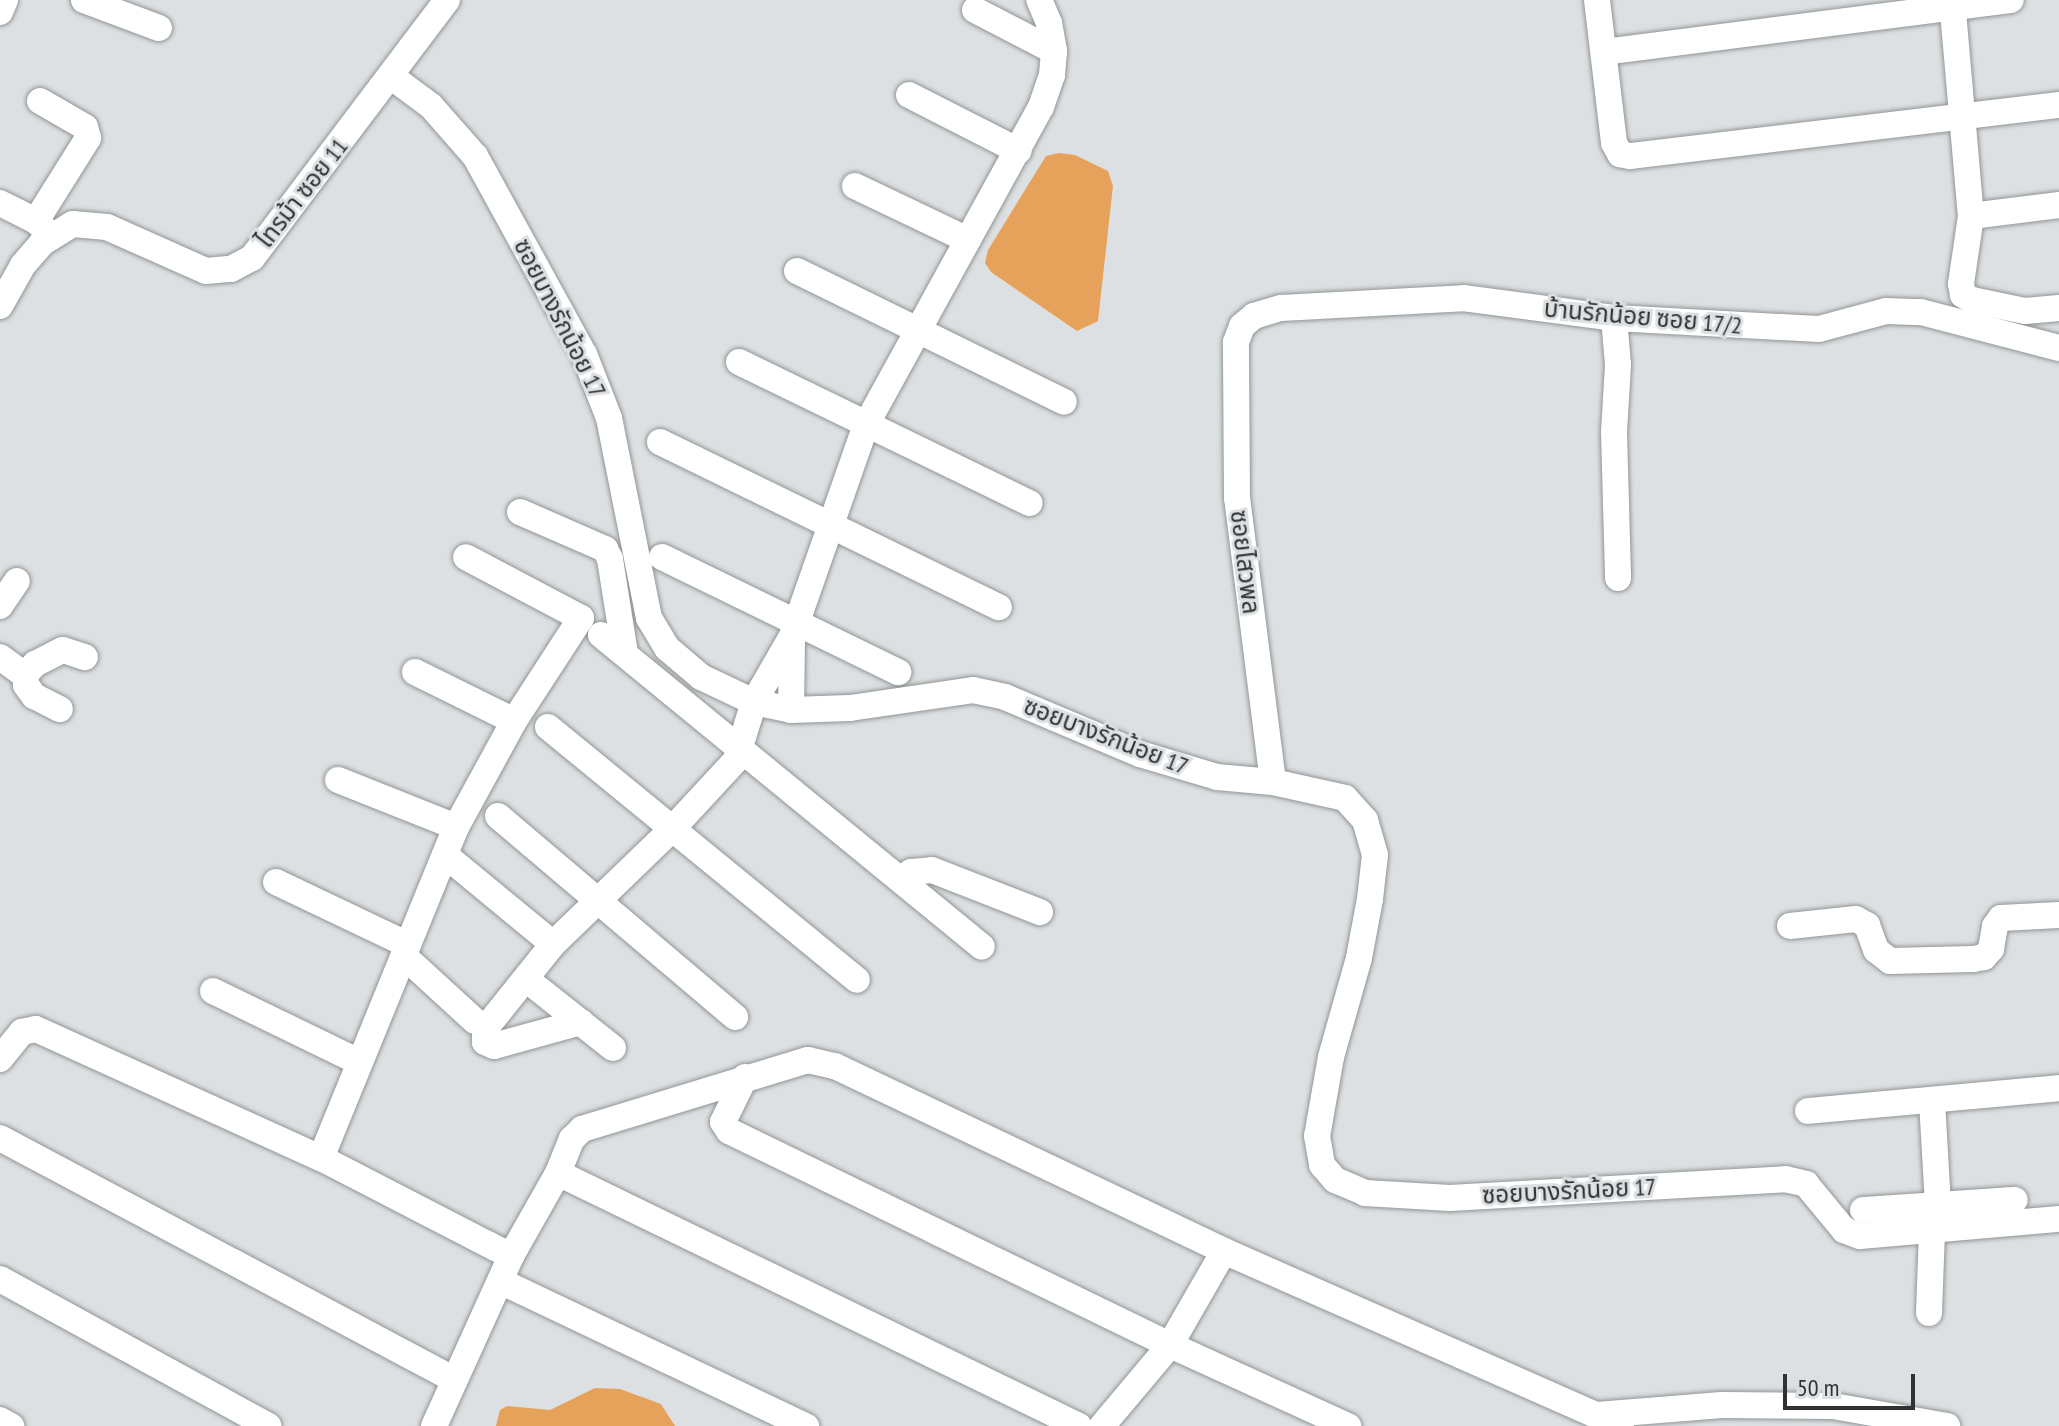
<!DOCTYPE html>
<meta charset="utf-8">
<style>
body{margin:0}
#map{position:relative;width:2059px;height:1426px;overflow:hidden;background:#dce0e2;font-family:"PT Sans Narrow","Noto Sans Thai",sans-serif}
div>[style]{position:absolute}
.water>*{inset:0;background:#e6a25a}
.roads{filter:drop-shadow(0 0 2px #919596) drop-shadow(0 0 2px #919596)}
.minor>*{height:26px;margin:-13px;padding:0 13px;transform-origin:13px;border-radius:13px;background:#fff}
span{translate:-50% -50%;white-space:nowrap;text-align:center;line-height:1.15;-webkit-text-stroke:6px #dce0e2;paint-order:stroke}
.street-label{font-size:24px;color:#2f3132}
.scale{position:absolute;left:1783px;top:1374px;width:132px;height:36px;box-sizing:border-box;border:4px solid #2f3132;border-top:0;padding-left:10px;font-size:24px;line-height:28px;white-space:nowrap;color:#2f3132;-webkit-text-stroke:6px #dce0e2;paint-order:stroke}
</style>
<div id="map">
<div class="water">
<i style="clip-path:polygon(1059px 153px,1075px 155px,1108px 171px,1113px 186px,1098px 321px,1077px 331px,991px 272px,985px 263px,988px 250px,1046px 156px)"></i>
<i style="clip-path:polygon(595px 1388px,620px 1389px,661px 1404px,675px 1426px,496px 1426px,500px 1410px,507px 1406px,550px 1410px)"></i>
</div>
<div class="roads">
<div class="minor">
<i style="left:84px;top:0;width:80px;rotate:20.5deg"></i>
<i style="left:1597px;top:0;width:144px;rotate:83.2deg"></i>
<i style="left:1614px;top:143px;width:13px;rotate:61deg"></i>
<i style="left:1620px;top:154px;width:10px;rotate:11deg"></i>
<i style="left:1630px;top:156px;width:432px;rotate:-6.8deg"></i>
<i style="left:1952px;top:0;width:217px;rotate:85deg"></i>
<i style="left:1971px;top:216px;width:69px;rotate:98.4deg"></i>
<i style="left:1961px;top:284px;width:11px;rotate:80deg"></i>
<i style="left:1963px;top:295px;width:10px;rotate:29deg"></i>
<i style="left:1972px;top:300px;width:54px;rotate:11.7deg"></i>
<i style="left:2025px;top:311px;width:34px;rotate:-5deg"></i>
<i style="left:975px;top:10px;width:89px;rotate:27.4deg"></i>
<i style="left:0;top:12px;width:13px;rotate:-67deg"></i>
<i style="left:1604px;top:52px;width:410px;rotate:-7.3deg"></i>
<i style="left:392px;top:77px;width:49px;rotate:36.6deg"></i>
<i style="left:431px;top:106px;width:67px;rotate:48.7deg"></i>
<i style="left:475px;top:156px;width:226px;rotate:61.2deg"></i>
<i style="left:584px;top:354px;width:69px;rotate:68.7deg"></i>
<i style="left:609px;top:418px;width:204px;rotate:78.7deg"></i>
<i style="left:649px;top:618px;width:35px;rotate:59deg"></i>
<i style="left:667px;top:648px;width:45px;rotate:40.5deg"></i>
<i style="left:701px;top:677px;width:59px;rotate:25.3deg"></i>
<i style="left:754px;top:702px;width:38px;rotate:12deg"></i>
<i style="left:791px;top:710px;width:59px;rotate:-1.9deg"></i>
<i style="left:850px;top:708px;width:124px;rotate:-8.3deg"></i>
<i style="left:973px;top:690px;width:33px;rotate:12deg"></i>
<i style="left:1005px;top:697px;width:147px;rotate:22.9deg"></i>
<i style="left:1140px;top:754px;width:80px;rotate:16.6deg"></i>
<i style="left:1217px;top:777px;width:56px;rotate:5.1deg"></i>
<i style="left:1273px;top:782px;width:74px;rotate:12.5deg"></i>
<i style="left:1345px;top:798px;width:30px;rotate:48deg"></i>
<i style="left:1365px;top:820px;width:36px;rotate:74deg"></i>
<i style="left:1375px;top:855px;width:44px;rotate:96.5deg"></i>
<i style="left:1370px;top:899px;width:60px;rotate:100.6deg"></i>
<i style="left:1359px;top:958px;width:103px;rotate:105.8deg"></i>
<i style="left:1331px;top:1057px;width:80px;rotate:100deg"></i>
<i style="left:1317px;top:1136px;width:29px;rotate:80deg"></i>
<i style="left:1322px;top:1165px;width:20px;rotate:49deg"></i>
<i style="left:1335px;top:1180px;width:33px;rotate:23deg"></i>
<i style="left:1365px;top:1193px;width:85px;rotate:3.4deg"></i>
<i style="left:1450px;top:1198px;width:336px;rotate:-3.2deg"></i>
<i style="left:1785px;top:1179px;width:22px;rotate:13deg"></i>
<i style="left:1806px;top:1184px;width:60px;rotate:50.4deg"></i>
<i style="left:1844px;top:1230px;width:17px;rotate:21deg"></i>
<i style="left:1860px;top:1236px;width:200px;rotate:-4.9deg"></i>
<i style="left:909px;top:95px;width:123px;rotate:27deg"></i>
<i style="left:855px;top:186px;width:125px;rotate:25.5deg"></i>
<i style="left:0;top:203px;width:40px;rotate:26.6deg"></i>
<i style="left:36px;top:221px;width:16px;rotate:43deg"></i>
<i style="left:1971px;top:216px;width:89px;rotate:-7.1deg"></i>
<i style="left:36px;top:221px;width:98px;rotate:-57.9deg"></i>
<i style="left:88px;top:138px;width:11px;rotate:-105deg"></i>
<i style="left:85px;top:127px;width:52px;rotate:-150deg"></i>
<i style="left:797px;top:271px;width:297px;rotate:26.1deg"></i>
<i style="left:0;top:306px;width:47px;rotate:-60.7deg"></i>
<i style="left:23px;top:265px;width:29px;rotate:-49deg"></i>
<i style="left:42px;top:243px;width:36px;rotate:-32deg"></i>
<i style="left:73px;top:224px;width:34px;rotate:5deg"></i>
<i style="left:107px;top:227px;width:108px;rotate:24deg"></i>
<i style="left:206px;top:271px;width:25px;rotate:-5deg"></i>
<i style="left:231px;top:269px;width:24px;rotate:-28deg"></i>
<i style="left:252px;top:258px;width:323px;rotate:-52.9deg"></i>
<i style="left:1614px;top:318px;width:47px;rotate:85.1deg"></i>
<i style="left:1618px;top:365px;width:67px;rotate:93.4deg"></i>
<i style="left:1614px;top:432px;width:146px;rotate:88.4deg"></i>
<i style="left:739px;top:362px;width:323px;rotate:25.9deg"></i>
<i style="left:660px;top:442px;width:377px;rotate:26deg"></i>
<i style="left:520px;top:512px;width:93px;rotate:23.5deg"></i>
<i style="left:605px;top:549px;width:11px;rotate:63deg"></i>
<i style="left:610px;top:559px;width:96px;rotate:81deg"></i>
<i style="left:662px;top:557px;width:263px;rotate:26deg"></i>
<i style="left:0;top:606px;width:30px;rotate:-56deg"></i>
<i style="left:601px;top:635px;width:492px;rotate:39.3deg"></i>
<i style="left:0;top:657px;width:31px;rotate:36deg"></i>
<i style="left:25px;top:675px;width:15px;rotate:-48deg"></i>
<i style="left:35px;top:664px;width:31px;rotate:-27deg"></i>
<i style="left:63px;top:650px;width:23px;rotate:18deg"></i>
<i style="left:415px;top:672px;width:110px;rotate:26.3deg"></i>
<i style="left:25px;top:675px;width:10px;rotate:84deg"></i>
<i style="left:26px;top:685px;width:14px;rotate:54deg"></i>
<i style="left:34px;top:696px;width:29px;rotate:27deg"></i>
<i style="left:791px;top:710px;width:72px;rotate:-89.2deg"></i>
<i style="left:548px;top:727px;width:399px;rotate:39.3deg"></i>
<i style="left:338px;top:780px;width:127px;rotate:21.7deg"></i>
<i style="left:1273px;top:782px;width:286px;rotate:-97.2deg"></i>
<i style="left:1237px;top:498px;width:156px;rotate:-90.4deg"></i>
<i style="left:1236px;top:342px;width:17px;rotate:-69deg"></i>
<i style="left:1242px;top:326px;width:16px;rotate:-40deg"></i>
<i style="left:1254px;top:316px;width:28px;rotate:-17deg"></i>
<i style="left:1281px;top:308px;width:182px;rotate:-3.1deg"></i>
<i style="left:1463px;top:298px;width:152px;rotate:7.5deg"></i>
<i style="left:1614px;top:318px;width:205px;rotate:3.1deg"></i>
<i style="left:1819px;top:329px;width:69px;rotate:-15deg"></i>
<i style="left:1886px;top:311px;width:35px;rotate:2deg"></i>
<i style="left:1921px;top:312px;width:143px;rotate:14.6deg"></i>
<i style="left:498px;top:816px;width:311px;rotate:40.3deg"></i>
<i style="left:445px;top:855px;width:126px;rotate:39.5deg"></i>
<i style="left:900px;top:879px;width:13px;rotate:-32deg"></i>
<i style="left:911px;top:872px;width:21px;rotate:-5deg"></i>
<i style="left:932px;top:870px;width:116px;rotate:21.3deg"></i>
<i style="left:276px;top:882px;width:146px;rotate:25.5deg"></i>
<i style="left:1790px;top:926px;width:66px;rotate:-6.1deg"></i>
<i style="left:1856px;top:919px;width:13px;rotate:29deg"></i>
<i style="left:1867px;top:925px;width:27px;rotate:70deg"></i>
<i style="left:1876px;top:950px;width:18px;rotate:38deg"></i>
<i style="left:1890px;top:961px;width:83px;rotate:-1.4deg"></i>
<i style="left:1973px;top:959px;width:11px;rotate:-10deg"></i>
<i style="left:1984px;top:957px;width:11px;rotate:-49deg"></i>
<i style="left:1991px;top:949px;width:23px;rotate:-80deg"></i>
<i style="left:1995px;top:926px;width:10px;rotate:-53deg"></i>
<i style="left:2001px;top:918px;width:58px;rotate:-3deg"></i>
<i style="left:404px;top:956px;width:96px;rotate:42.5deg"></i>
<i style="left:526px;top:979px;width:111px;rotate:38.4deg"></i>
<i style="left:213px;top:991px;width:162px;rotate:25.9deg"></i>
<i style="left:581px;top:1022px;width:90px;rotate:164.6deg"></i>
<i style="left:494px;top:1046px;width:10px;rotate:-156deg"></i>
<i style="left:485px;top:1042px;width:13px;rotate:-90deg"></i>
<i style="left:485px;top:1029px;width:109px;rotate:-51.3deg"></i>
<i style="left:553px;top:944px;width:168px;rotate:-44deg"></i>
<i style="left:674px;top:827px;width:91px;rotate:-47.2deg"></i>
<i style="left:736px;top:760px;width:61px;rotate:-72.8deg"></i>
<i style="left:754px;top:702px;width:76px;rotate:-60.1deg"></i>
<i style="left:792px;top:636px;width:224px;rotate:-70.7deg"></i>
<i style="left:866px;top:425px;width:363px;rotate:-61.2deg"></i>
<i style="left:1041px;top:107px;width:34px;rotate:-71deg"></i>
<i style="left:1052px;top:75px;width:24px;rotate:-85deg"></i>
<i style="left:1054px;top:51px;width:28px;rotate:-100deg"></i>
<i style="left:1049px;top:23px;width:25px;rotate:-113deg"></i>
<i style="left:0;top:1059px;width:35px;rotate:-51deg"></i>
<i style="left:22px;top:1032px;width:14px;rotate:-12deg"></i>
<i style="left:36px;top:1029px;width:313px;rotate:24.4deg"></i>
<i style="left:321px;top:1158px;width:214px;rotate:27.3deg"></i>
<i style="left:745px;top:1077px;width:50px;rotate:116.1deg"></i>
<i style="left:723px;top:1122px;width:11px;rotate:56deg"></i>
<i style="left:729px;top:1131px;width:490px;rotate:25.9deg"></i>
<i style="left:1170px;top:1345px;width:196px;rotate:24.5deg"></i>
<i style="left:1932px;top:1101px;width:105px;rotate:86.7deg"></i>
<i style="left:1808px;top:1111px;width:252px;rotate:-5.2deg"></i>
<i style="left:0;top:1138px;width:515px;rotate:28.01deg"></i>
<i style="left:321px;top:1158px;width:357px;rotate:-67.8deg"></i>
<i style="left:456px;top:827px;width:121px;rotate:-61.3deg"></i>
<i style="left:514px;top:721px;width:123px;rotate:-57deg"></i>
<i style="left:581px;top:618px;width:130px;rotate:-152.1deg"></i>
<i style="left:558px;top:1173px;width:579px;rotate:25.9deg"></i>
<i style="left:1863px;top:1210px;width:152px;rotate:-3.8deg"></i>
<i style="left:0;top:1279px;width:306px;rotate:28.7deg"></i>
<i style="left:500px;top:1281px;width:339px;rotate:25.4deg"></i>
<i style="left:1929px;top:1313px;width:82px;rotate:-87.9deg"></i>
<i style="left:1597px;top:1415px;width:125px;rotate:-4.6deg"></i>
<i style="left:1722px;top:1405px;width:111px;rotate:0.5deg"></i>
<i style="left:1833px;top:1406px;width:116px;rotate:10deg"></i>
<i style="left:0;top:1420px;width:13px;rotate:29deg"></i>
<i style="left:434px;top:1426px;width:187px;rotate:-65.6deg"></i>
<i style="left:511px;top:1256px;width:95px;rotate:-60.5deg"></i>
<i style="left:558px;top:1173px;width:37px;rotate:-68deg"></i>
<i style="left:572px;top:1139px;width:14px;rotate:-45deg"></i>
<i style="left:582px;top:1129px;width:236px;rotate:-17deg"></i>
<i style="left:808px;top:1060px;width:28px;rotate:13deg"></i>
<i style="left:835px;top:1066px;width:431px;rotate:25.4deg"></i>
<i style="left:1224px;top:1251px;width:434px;rotate:23.8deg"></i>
<i style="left:1102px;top:1426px;width:106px;rotate:-50deg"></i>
<i style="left:1170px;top:1345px;width:108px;rotate:-60.1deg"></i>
</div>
</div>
<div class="street-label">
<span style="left:302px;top:193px;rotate:-52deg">ไทรม้า ซอย 11</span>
<span style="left:1643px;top:317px;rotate:5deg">บ้านรักน้อย ซอย 17/2</span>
<span style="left:560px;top:318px;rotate:63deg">ซอยบางรักน้อย 17</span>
<span style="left:1245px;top:562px;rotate:83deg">ซอยไสวพล</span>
<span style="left:1106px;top:736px;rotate:21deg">ซอยบางรักน้อย 17</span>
<span style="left:1569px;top:1191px;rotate:-3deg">ซอยบางรักน้อย 17</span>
</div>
<div class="scale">50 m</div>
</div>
